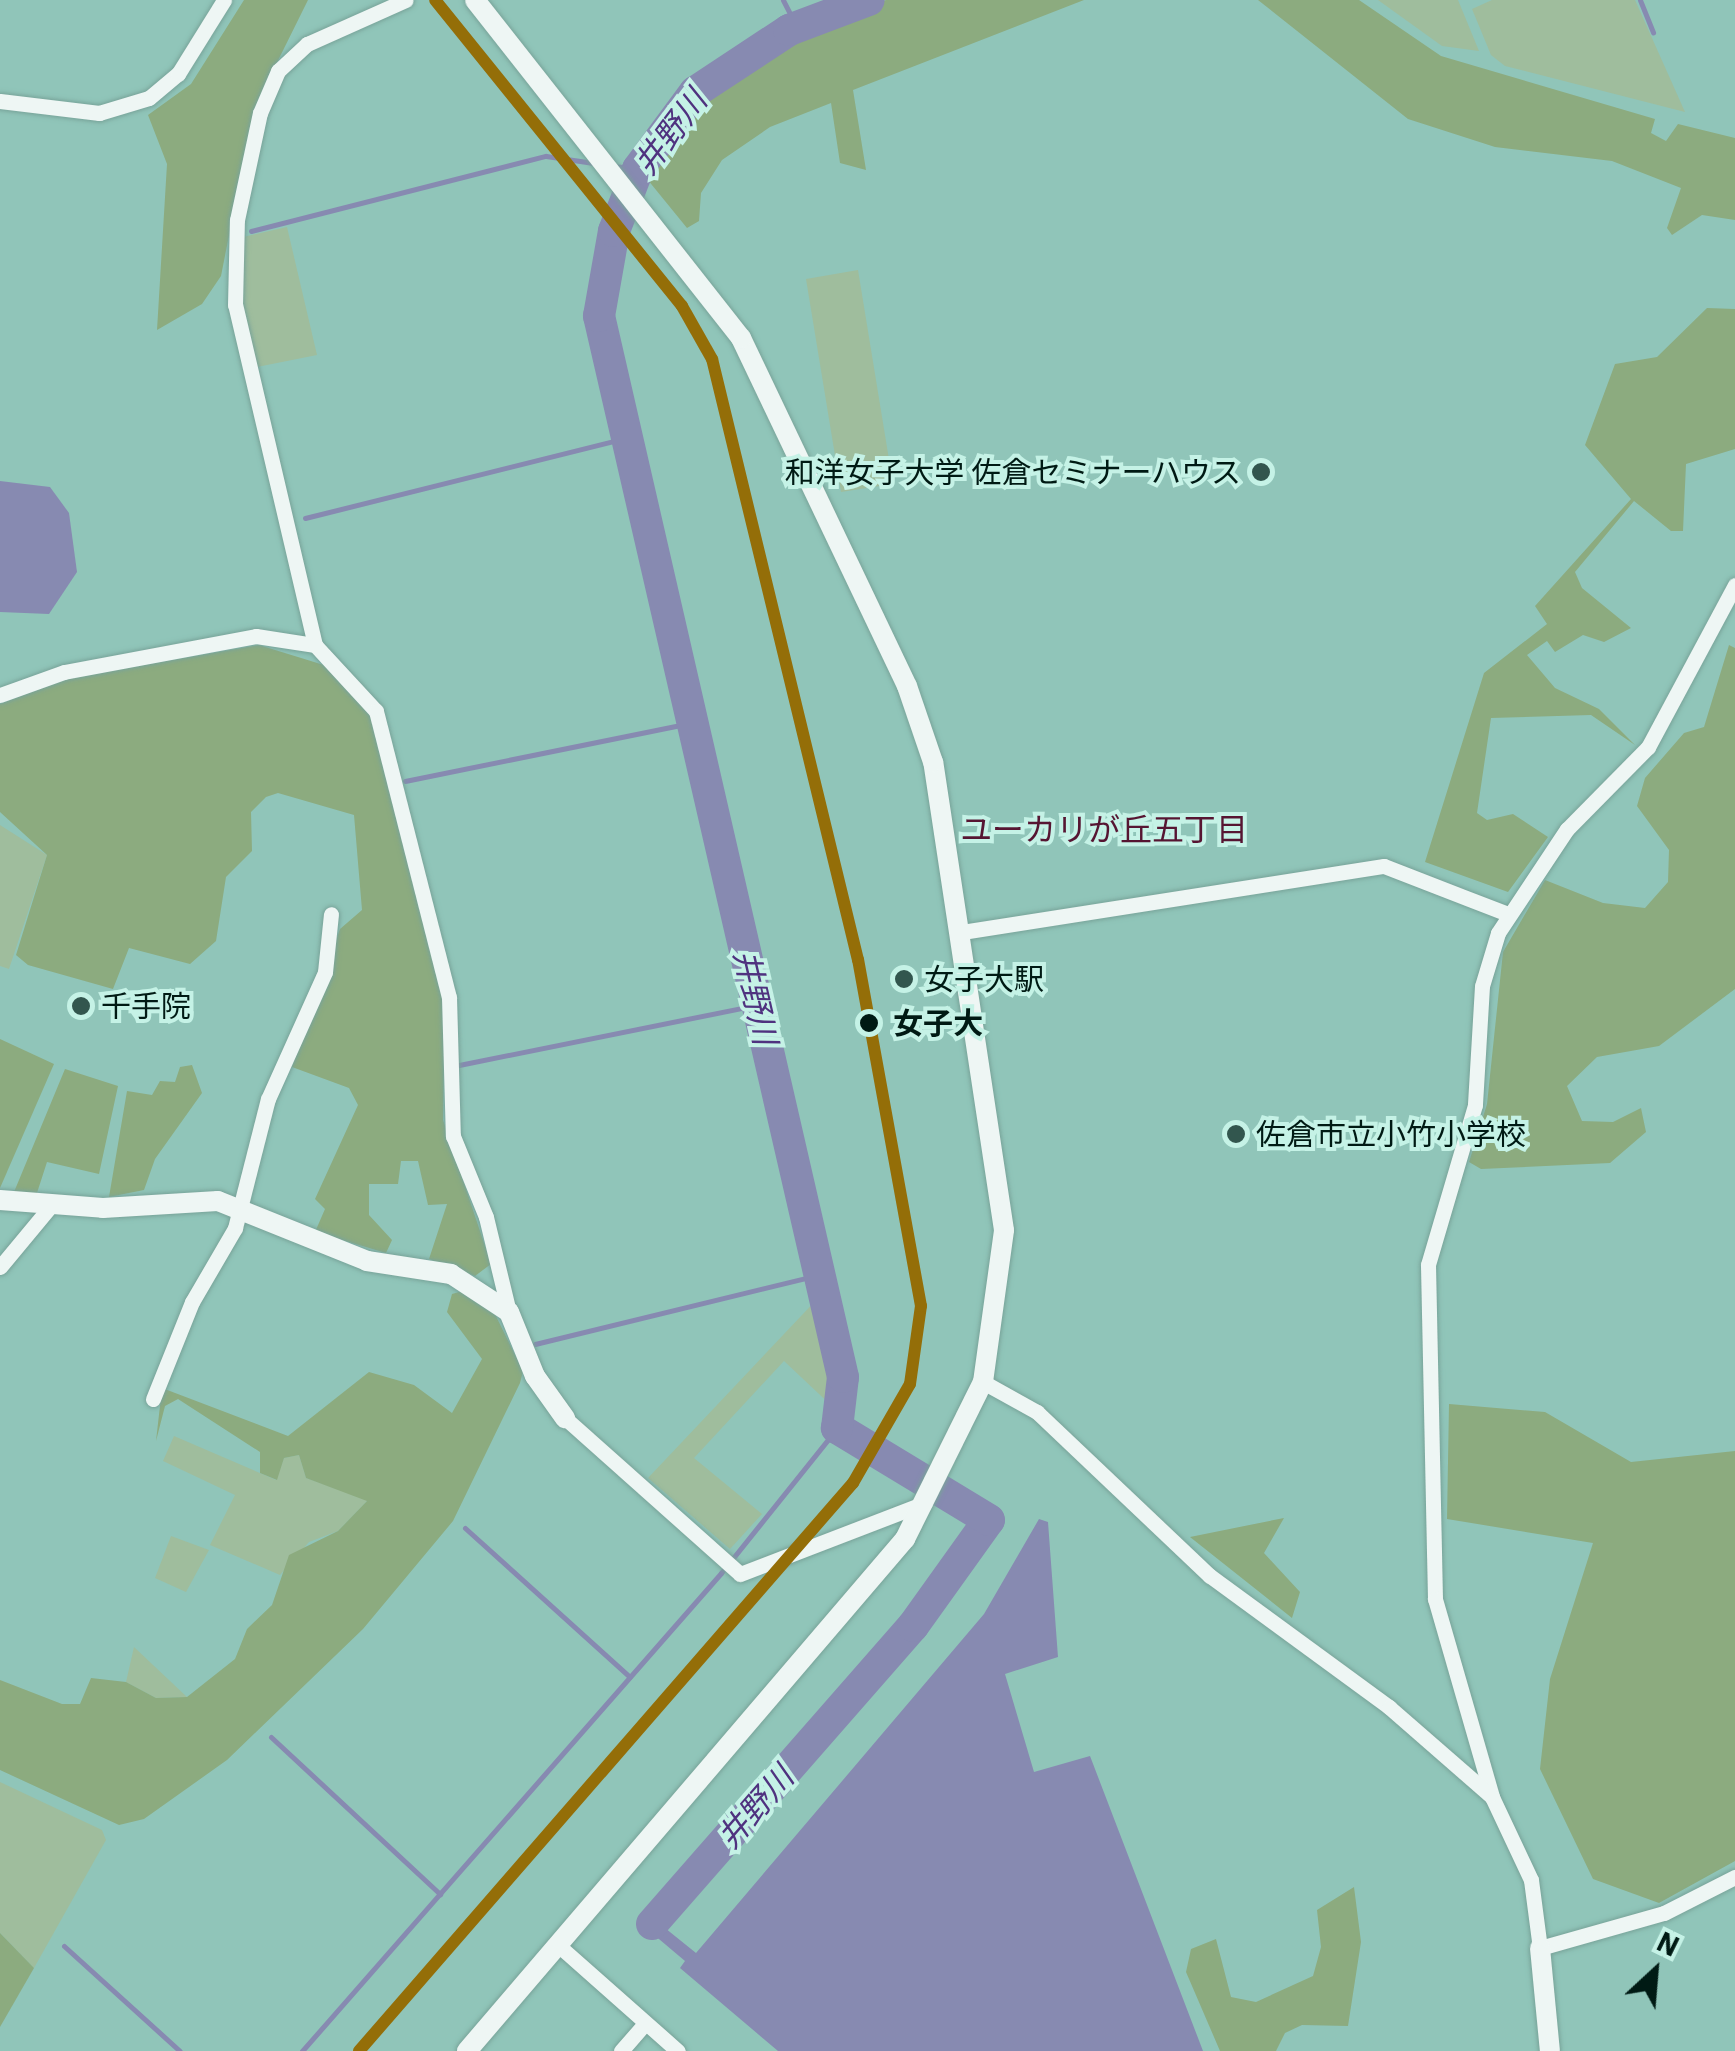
<!DOCTYPE html>
<meta charset="utf-8">
<style>
body{margin:0}
#map{position:relative;width:1735px;height:2051px;overflow:hidden;background:#90c5b9;font-family:"IBM Plex Sans","Noto Sans JP",sans-serif}
div>[style]{position:absolute}
.green>*{inset:0;background:#9fbd9d}
.forest>*{inset:0;background:#8cab7f}
.water>*{inset:0;background:#878ab1}
.stream>*{height:5px;margin:-2.5px;padding:0 2.5px;transform-origin:2.5px;border-radius:2.5px;background:#878ab1}
.river>*{height:32px;margin:-16px;padding:0 16px;transform-origin:16px;border-radius:16px;background:#878ab1}
.roads{filter:drop-shadow(0 0 2px #78a399) drop-shadow(0 0 2px #78a399)}
.street>*{height:15px;margin:-7.5px;padding:0 7.5px;transform-origin:7.5px;border-radius:7.5px;background:#eef6f4}
.secondary>*{height:20px;margin:-10px;padding:0 10px;transform-origin:10px;border-radius:10px;background:#eef6f4}
.metro-1>*{height:12px;margin:-6px;padding:0 6px;transform-origin:6px;border-radius:6px;background:#946e08}
.dots>*{width:28px;height:28px;translate:-50% -50%;box-sizing:border-box;border:5px solid #c5f2e6;border-radius:50%}
span{translate:-50% -50%;white-space:nowrap;text-align:center;line-height:1.15;-webkit-text-stroke:8px #c5f2e6;paint-order:stroke}
.poi-label{font-size:30px;color:#001a14}
.right{translate:-100% -50%;text-align:right}
.left{translate:0 -50%;text-align:left}
.stop-label{font-size:30px;color:#001a14;font-weight:700}
.water-label{font-size:32px;color:#4f327f;font-style:italic}
.neighbourhood-label{font-size:32px;color:#561532}
.north{position:absolute;left:1605px;top:1921px;width:100px;height:100px;-webkit-text-stroke:8px #c5f2e6;paint-order:stroke;rotate:26deg;font-size:28px;font-weight:700;line-height:40px;text-align:center;color:#001a14}
.north::after{content:'';display:block;margin:auto;width:35px;height:45px;background:#001a14;clip-path:polygon(50% 0,100% 100%,50% 72%,0 100%)}
</style>
<div id="map">
<div class="green">
<i style="clip-path:polygon(1378px 0,1458px 0,1479px 51px,1442px 46px)"></i>
<i style="clip-path:polygon(1492px 0,1635px 0,1685px 112px,1505px 66px,1491px 55px,1472px 9px)"></i>
<i style="clip-path:polygon(287px 227px,317px 355px,257px 367px,242px 303px,243px 237px)"></i>
<i style="clip-path:polygon(858px 270px,893px 484px,841px 492px,806px 279px)"></i>
<i style="clip-path:polygon(0 825px,47px 855px,9px 969px,0 966px)"></i>
<i style="clip-path:polygon(820px 1296px,838px 1375px,836px 1410px,784px 1361px,694px 1458px,762px 1514px,730px 1549px,648px 1478px)"></i>
<i style="clip-path:polygon(174px 1436px,276px 1480px,284px 1458px,299px 1455px,306px 1478px,368px 1500px,338px 1531px,309px 1542px,280px 1575px,210px 1545px,235px 1495px,163px 1461px)"></i>
<i style="clip-path:polygon(171px 1536px,209px 1550px,186px 1592px,155px 1578px)"></i>
<i style="clip-path:polygon(134px 1647px,187px 1697px,156px 1698px,126px 1682px)"></i>
<i style="clip-path:polygon(0 1782px,102px 1830px,106px 1840px,34px 1968px,0 1933px)"></i>
</div>
<div class="forest">
<i style="clip-path:polygon(244px 0,308px 0,254px 109px,221px 276px,202px 304px,157px 330px,167px 164px,148px 115px,191px 84px)"></i>
<i style="clip-path:polygon(886px 0,1084px 0,853px 90px,866px 170px,840px 163px,831px 103px,770px 127px,722px 160px,701px 193px,699px 221px,687px 228px,643px 174px,700px 98px,796px 35px)"></i>
<i style="clip-path:polygon(1258px 0,1359px 0,1441px 56px,1655px 119px,1651px 133px,1666px 141px,1678px 124px,1735px 138px,1735px 220px,1702px 215px,1672px 235px,1667px 228px,1681px 188px,1612px 161px,1495px 147px,1408px 119px)"></i>
<i style="clip-path:polygon(1707px 308px,1735px 309px,1735px 449px,1686px 464px,1683px 531px,1671px 531px,1634px 501px,1575px 572px,1582px 588px,1631px 628px,1604px 642px,1583px 635px,1555px 652px,1547px 641px,1527px 655px,1555px 688px,1599px 709px,1635px 745px,1591px 715px,1491px 718px,1477px 813px,1487px 820px,1513px 814px,1548px 837px,1508px 892px,1425px 862px,1484px 673px,1547px 624px,1535px 606px,1631px 499px,1585px 445px,1615px 364px,1657px 357px)"></i>
<i style="clip-path:polygon(259px 645px,327px 666px,373px 716px,445px 999px,443px 1120px,491px 1264px,475px 1276px,429px 1259px,447px 1204px,428px 1205px,418px 1161px,401px 1161px,398px 1184px,369px 1184px,369px 1215px,392px 1240px,386px 1253px,315px 1232px,325px 1209px,315px 1199px,358px 1105px,349px 1088px,292px 1067px,340px 929px,362px 910px,354px 815px,278px 793px,266px 797px,251px 812px,252px 851px,226px 877px,216px 941px,190px 964px,129px 948px,113px 989px,28px 965px,16px 955px,47px 855px,0 812px,0 704px,68px 678px)"></i>
<i style="clip-path:polygon(1729px 645px,1735px 648px,1735px 989px,1659px 1046px,1597px 1057px,1567px 1086px,1582px 1121px,1613px 1122px,1641px 1108px,1646px 1132px,1610px 1163px,1481px 1169px,1469px 1162px,1487px 1104px,1503px 952px,1545px 880px,1603px 903px,1645px 908px,1668px 882px,1669px 850px,1637px 806px,1645px 778px,1684px 733px,1704px 727px)"></i>
<i style="clip-path:polygon(0 1039px,54px 1064px,0 1188px)"></i>
<i style="clip-path:polygon(192px 1065px,202px 1093px,155px 1159px,144px 1190px,109px 1197px,127px 1091px,152px 1095px,160px 1081px,175px 1082px,180px 1067px)"></i>
<i style="clip-path:polygon(65px 1069px,118px 1086px,99px 1174px,47px 1162px,36px 1196px,14px 1192px)"></i>
<i style="clip-path:polygon(466px 1290px,495px 1314px,523px 1371px,520px 1383px,453px 1521px,363px 1629px,227px 1760px,144px 1819px,119px 1825px,0 1770px,0 1680px,62px 1704px,80px 1704px,91px 1678px,126px 1682px,156px 1698px,187px 1697px,235px 1659px,247px 1629px,272px 1605px,289px 1555px,338px 1531px,367px 1501px,306px 1478px,299px 1455px,284px 1458px,277px 1480px,260px 1473px,260px 1452px,178px 1399px,165px 1406px,156px 1441px,162px 1388px,288px 1436px,369px 1372px,414px 1385px,452px 1413px,482px 1359px,447px 1312px,452px 1294px)"></i>
<i style="clip-path:polygon(1449px 1404px,1545px 1412px,1631px 1462px,1735px 1451px,1735px 1861px,1659px 1903px,1593px 1879px,1540px 1769px,1550px 1679px,1593px 1543px,1447px 1519px)"></i>
<i style="clip-path:polygon(1284px 1518px,1264px 1553px,1300px 1592px,1292px 1618px,1190px 1537px)"></i>
<i style="clip-path:polygon(1354px 1887px,1361px 1942px,1348px 2026px,1302px 2025px,1285px 2033px,1276px 2051px,1220px 2051px,1186px 1972px,1191px 1949px,1216px 1939px,1231px 1997px,1256px 2002px,1313px 1976px,1321px 1947px,1317px 1910px)"></i>
<i style="clip-path:polygon(0 1933px,34px 1968px,0 2027px)"></i>
</div>
<div class="water">
<i style="clip-path:polygon(0 481px,50px 487px,69px 513px,77px 572px,49px 614px,0 612px)"></i>
<i style="clip-path:polygon(1039px 1519px,1048px 1522px,1058px 1657px,1005px 1674px,1034px 1772px,1090px 1756px,1203px 2051px,778px 2051px,680px 1968px,685px 1961px,653px 1934px,660px 1924px,696px 1953px,984px 1614px)"></i>
</div>
<div class="stream">
<i style="left:783px;top:0;width:30px;rotate:63deg"></i>
<i style="left:1640px;top:0;width:35px;rotate:68deg"></i>
<i style="left:614px;top:166px;width:24px;rotate:7deg"></i>
<i style="left:251px;top:231px;width:304px;rotate:-14.3deg"></i>
<i style="left:546px;top:156px;width:48px;rotate:8.5deg"></i>
<i style="left:305px;top:518px;width:328px;rotate:-14deg"></i>
<i style="left:405px;top:781px;width:290px;rotate:-11.5deg"></i>
<i style="left:459px;top:1065px;width:303px;rotate:-11.4deg"></i>
<i style="left:535px;top:1344px;width:292px;rotate:-13.7deg"></i>
<i style="left:465px;top:1528px;width:222px;rotate:42.1deg"></i>
<i style="left:271px;top:1737px;width:231px;rotate:42.9deg"></i>
<i style="left:652px;top:1924px;width:13px;rotate:39deg"></i>
<i style="left:64px;top:1946px;width:156px;rotate:42.2deg"></i>
<i style="left:302px;top:2051px;width:636px;rotate:-48.76deg"></i>
<i style="left:721px;top:1573px;width:186px;rotate:-51.3deg"></i>
</div>
<div class="river">
<i style="left:652px;top:1924px;width:396px;rotate:-48.8deg"></i>
<i style="left:913px;top:1626px;width:130px;rotate:-54.4deg"></i>
<i style="left:989px;top:1520px;width:178px;rotate:-148.8deg"></i>
<i style="left:837px;top:1428px;width:51px;rotate:-83.3deg"></i>
<i style="left:843px;top:1377px;width:1089px;rotate:-102.95deg"></i>
<i style="left:599px;top:316px;width:86px;rotate:-80deg"></i>
<i style="left:614px;top:231px;width:66px;rotate:-68.8deg"></i>
<i style="left:638px;top:169px;width:96px;rotate:-53.5deg"></i>
<i style="left:695px;top:92px;width:113px;rotate:-33.4deg"></i>
<i style="left:789px;top:30px;width:85px;rotate:-20.6deg"></i>
</div>
<div class="roads">
<div class="street">
<i style="left:0;top:101px;width:100px;rotate:6.9deg"></i>
<i style="left:99px;top:113px;width:52px;rotate:-16.7deg"></i>
<i style="left:149px;top:98px;width:38px;rotate:-40deg"></i>
<i style="left:178px;top:74px;width:87px;rotate:-58.1deg"></i>
<i style="left:1735px;top:585px;width:184px;rotate:118.2deg"></i>
<i style="left:1648px;top:747px;width:115px;rotate:134.6deg"></i>
<i style="left:1567px;top:829px;width:125px;rotate:123.6deg"></i>
<i style="left:1498px;top:933px;width:55px;rotate:106.8deg"></i>
<i style="left:1482px;top:986px;width:119px;rotate:93.4deg"></i>
<i style="left:1475px;top:1105px;width:167px;rotate:106.4deg"></i>
<i style="left:1428px;top:1265px;width:334px;rotate:88.8deg"></i>
<i style="left:1435px;top:1599px;width:206px;rotate:73.9deg"></i>
<i style="left:1492px;top:1797px;width:92px;rotate:64.8deg"></i>
<i style="left:1531px;top:1880px;width:69px;rotate:82.5deg"></i>
<i style="left:1540px;top:1948px;width:129px;rotate:-15.8deg"></i>
<i style="left:1664px;top:1913px;width:80px;rotate:-26.9deg"></i>
<i style="left:315px;top:645px;width:349px;rotate:-103.2deg"></i>
<i style="left:235px;top:305px;width:85px;rotate:-88.7deg"></i>
<i style="left:237px;top:220px;width:109px;rotate:-77.9deg"></i>
<i style="left:260px;top:113px;width:46px;rotate:-66.8deg"></i>
<i style="left:278px;top:71px;width:40px;rotate:-43deg"></i>
<i style="left:307px;top:44px;width:108px;rotate:-24deg"></i>
<i style="left:0;top:695px;width:68px;rotate:-19.8deg"></i>
<i style="left:64px;top:672px;width:195px;rotate:-10.6deg"></i>
<i style="left:256px;top:636px;width:60px;rotate:8.7deg"></i>
<i style="left:315px;top:645px;width:90px;rotate:47.3deg"></i>
<i style="left:376px;top:711px;width:295px;rotate:75.7deg"></i>
<i style="left:449px;top:997px;width:139px;rotate:88.4deg"></i>
<i style="left:453px;top:1136px;width:87px;rotate:67.8deg"></i>
<i style="left:486px;top:1217px;width:98px;rotate:76.4deg"></i>
<i style="left:962px;top:932px;width:427px;rotate:-8.9deg"></i>
<i style="left:1384px;top:866px;width:133px;rotate:21.2deg"></i>
<i style="left:0;top:1267px;width:77px;rotate:-50.3deg"></i>
<i style="left:983px;top:1382px;width:62px;rotate:29.1deg"></i>
<i style="left:1037px;top:1412px;width:238px;rotate:43.5deg"></i>
<i style="left:1210px;top:1576px;width:222px;rotate:36.2deg"></i>
<i style="left:1389px;top:1707px;width:134px;rotate:41.1deg"></i>
<i style="left:153px;top:1399px;width:105px;rotate:-68.1deg"></i>
<i style="left:192px;top:1302px;width:86px;rotate:-59.8deg"></i>
<i style="left:235px;top:1228px;width:133px;rotate:-75.7deg"></i>
<i style="left:268px;top:1099px;width:139px;rotate:-65.8deg"></i>
<i style="left:325px;top:972px;width:58px;rotate:-84.1deg"></i>
<i style="left:565px;top:1418px;width:234px;rotate:41.7deg"></i>
<i style="left:740px;top:1574px;width:198px;rotate:-21deg"></i>
<i style="left:558px;top:1945px;width:160px;rotate:41.5deg"></i>
<i style="left:621px;top:2051px;width:37px;rotate:-49deg"></i>
</div>
<div class="secondary">
<i style="left:0;top:1200px;width:103px;rotate:4.4deg"></i>
<i style="left:103px;top:1208px;width:115px;rotate:-3.5deg"></i>
<i style="left:218px;top:1201px;width:161px;rotate:21.9deg"></i>
<i style="left:367px;top:1261px;width:85px;rotate:8.8deg"></i>
<i style="left:451px;top:1274px;width:69px;rotate:33.2deg"></i>
<i style="left:509px;top:1312px;width:69px;rotate:67.9deg"></i>
<i style="left:535px;top:1376px;width:52px;rotate:54.5deg"></i>
<i style="left:1540px;top:1948px;width:103px;rotate:84.5deg"></i>
<i style="left:467px;top:2051px;width:674px;rotate:-49.45deg"></i>
<i style="left:905px;top:1539px;width:175px;rotate:-63.6deg"></i>
<i style="left:983px;top:1382px;width:153px;rotate:-82.1deg"></i>
<i style="left:1004px;top:1230px;width:473px;rotate:-98.6deg"></i>
<i style="left:933px;top:762px;width:80px;rotate:-108.9deg"></i>
<i style="left:907px;top:686px;width:386px;rotate:-115.5deg"></i>
<i style="left:741px;top:338px;width:430px;rotate:-128.2deg"></i>
</div>
</div>
<div class="metro-1">
<i style="left:359px;top:2051px;width:753px;rotate:-48.99deg"></i>
<i style="left:853px;top:1483px;width:114px;rotate:-60.1deg"></i>
<i style="left:910px;top:1384px;width:79px;rotate:-82deg"></i>
<i style="left:921px;top:1306px;width:352px;rotate:-100.3deg"></i>
<i style="left:858px;top:960px;width:618px;rotate:-103.65deg"></i>
<i style="left:712px;top:359px;width:61px;rotate:-119.5deg"></i>
<i style="left:682px;top:306px;width:393px;rotate:-128.9deg"></i>
</div>
<div class="dots">
<i style="left:1261px;top:472px;background:#32564e"></i>
<i style="left:904px;top:979px;background:#32564e"></i>
<i style="left:81px;top:1006px;background:#32564e"></i>
<i style="left:869px;top:1023px;background:#001a14"></i>
<i style="left:1236px;top:1134px;background:#32564e"></i>
</div>
<div class="poi-label">
<span class="right" style="left:1241px;top:472px">和洋女子大学 佐倉セミナーハウス</span>
<span class="left" style="left:924px;top:979px">女子大駅</span>
<span class="left" style="left:101px;top:1006px">千手院</span>
<span class="left" style="left:1256px;top:1134px">佐倉市立小竹小学校</span>
</div>
<div class="stop-label">
<span class="left" style="left:893px;top:1023px">女子大</span>
</div>
<div class="water-label">
<span style="left:670px;top:132px;rotate:-53deg">井野川</span>
<span style="left:756px;top:997px;rotate:77deg">井野川</span>
<span style="left:755px;top:1807px;rotate:-49deg">井野川</span>
</div>
<div class="neighbourhood-label">
<span style="left:1104px;top:829px">ユーカリが丘五丁目</span>
</div>
<div class="north">N</div>
</div>
